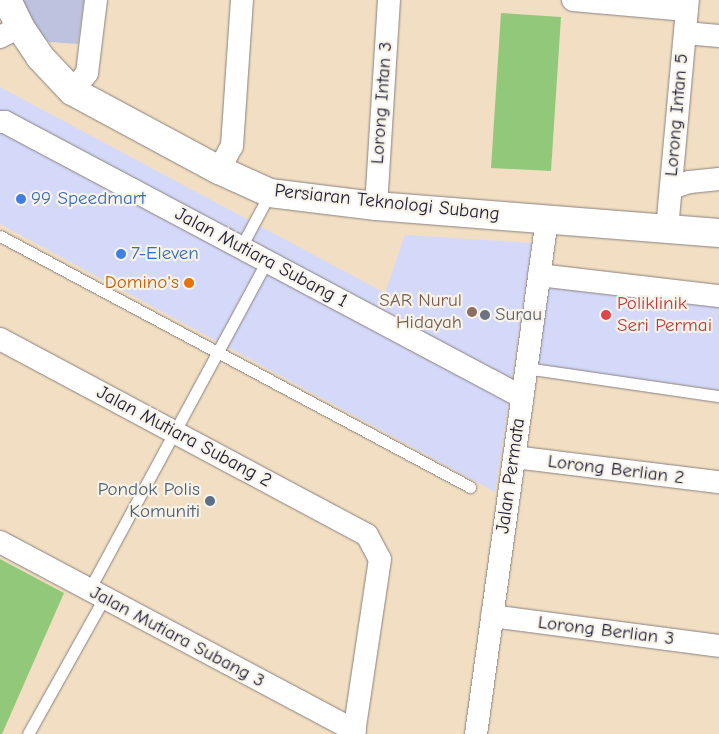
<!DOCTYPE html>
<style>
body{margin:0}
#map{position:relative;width:719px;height:734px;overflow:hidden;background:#f2dfc3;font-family:"Comic Neue",sans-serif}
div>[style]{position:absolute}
.built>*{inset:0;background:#d4d8f9}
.industrial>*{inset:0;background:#bdc3de}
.green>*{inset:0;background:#92c87a}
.roads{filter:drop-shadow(0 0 1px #8a807f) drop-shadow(0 0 1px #8a807f)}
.service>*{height:11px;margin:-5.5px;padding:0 5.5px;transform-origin:5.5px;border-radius:5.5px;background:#fff}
.minor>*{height:22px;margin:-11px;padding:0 11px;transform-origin:11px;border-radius:11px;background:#fff}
.tertiary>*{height:28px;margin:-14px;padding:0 14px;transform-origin:14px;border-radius:14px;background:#fff}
.dots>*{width:14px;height:14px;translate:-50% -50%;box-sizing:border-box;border:2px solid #f7f3e8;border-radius:50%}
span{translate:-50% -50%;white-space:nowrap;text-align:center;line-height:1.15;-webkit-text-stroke:4.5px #f7f3e8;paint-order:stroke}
.street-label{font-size:19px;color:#22223b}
.shop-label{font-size:19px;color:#366cbe}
.left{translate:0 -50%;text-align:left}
.food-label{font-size:19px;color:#c56008}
.right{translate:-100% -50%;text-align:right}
.education-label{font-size:19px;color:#785e54}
.health-label{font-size:19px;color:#be3a42}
.worship-label{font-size:19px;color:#5b616d}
.service-label{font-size:19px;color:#4e5e75}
</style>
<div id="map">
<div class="built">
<i style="clip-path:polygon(0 87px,385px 293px,405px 235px,532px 243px,495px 492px,0 224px)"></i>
<i style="clip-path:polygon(546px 282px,719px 303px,719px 390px,535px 365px)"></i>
</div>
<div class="industrial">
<i style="clip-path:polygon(22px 0,84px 0,78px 44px,49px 42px,38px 31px)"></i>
</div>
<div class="green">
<i style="clip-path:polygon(501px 13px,561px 17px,551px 171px,491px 168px)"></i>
<i style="clip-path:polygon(0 559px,64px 593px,2px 734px,0 734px)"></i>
</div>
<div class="roads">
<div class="service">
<i style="left:0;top:236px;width:533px;rotate:28.1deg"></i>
<i style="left:241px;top:247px;width:61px;rotate:-61.8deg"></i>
<i style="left:526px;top:368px;width:195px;rotate:8.3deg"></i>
<i style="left:89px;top:590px;width:374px;rotate:-61.6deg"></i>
<i style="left:28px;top:734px;width:156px;rotate:-60.8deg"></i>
</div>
<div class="minor">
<i style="left:573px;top:0;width:114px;rotate:5deg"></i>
<i style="left:685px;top:33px;width:34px;rotate:5deg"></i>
<i style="left:0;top:37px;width:22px;rotate:-27deg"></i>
<i style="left:72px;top:91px;width:23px;rotate:-50deg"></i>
<i style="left:87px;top:73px;width:74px;rotate:-83deg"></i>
<i style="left:0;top:122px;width:5px"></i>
<i style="left:5px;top:122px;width:586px;rotate:28.01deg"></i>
<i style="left:219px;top:170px;width:27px;rotate:-62deg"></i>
<i style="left:232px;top:146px;width:146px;rotate:-86.1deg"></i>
<i style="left:671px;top:188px;width:20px;rotate:-18deg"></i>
<i style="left:690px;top:182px;width:29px;rotate:-6deg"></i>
<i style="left:376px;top:206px;width:206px;rotate:-86.4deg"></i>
<i style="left:667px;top:229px;width:230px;rotate:-84.8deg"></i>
<i style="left:539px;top:275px;width:181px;rotate:6.7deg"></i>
<i style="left:0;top:339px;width:416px;rotate:28.1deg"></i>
<i style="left:367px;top:535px;width:27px;rotate:62deg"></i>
<i style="left:380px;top:559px;width:177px;rotate:98.5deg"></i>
<i style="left:514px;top:457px;width:207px;rotate:7deg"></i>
<i style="left:0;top:542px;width:402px;rotate:28deg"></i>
<i style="left:492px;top:616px;width:229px;rotate:7.5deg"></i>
<i style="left:476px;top:734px;width:520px;rotate:-82.15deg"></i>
</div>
<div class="tertiary">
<i style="left:7px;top:0;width:30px;rotate:64deg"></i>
<i style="left:20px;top:27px;width:36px;rotate:56deg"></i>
<i style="left:40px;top:57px;width:47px;rotate:46.7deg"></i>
<i style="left:72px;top:91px;width:167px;rotate:28.3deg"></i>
<i style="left:219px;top:170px;width:56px;rotate:24.3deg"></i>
<i style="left:270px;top:193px;width:107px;rotate:7deg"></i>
<i style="left:376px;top:206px;width:344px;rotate:4.5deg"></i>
</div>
</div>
<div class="dots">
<i style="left:21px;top:199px;background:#3f7fe0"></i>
<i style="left:121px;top:254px;background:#3f7fe0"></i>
<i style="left:189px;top:283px;background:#e8710a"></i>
<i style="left:472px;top:312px;background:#8d6e63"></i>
<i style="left:485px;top:315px;background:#6b7280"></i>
<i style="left:606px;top:315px;background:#e0444e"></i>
<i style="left:210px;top:501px;background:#5c6f8a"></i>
</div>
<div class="street-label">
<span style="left:382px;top:103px;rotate:-86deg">Lorong Intan 3</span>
<span style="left:677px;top:115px;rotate:-85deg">Lorong Intan 5</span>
<span style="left:387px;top:203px;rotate:6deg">Persiaran Teknologi Subang</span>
<span style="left:261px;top:258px;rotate:28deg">Jalan Mutiara Subang 1</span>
<span style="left:184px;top:437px;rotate:28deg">Jalan Mutiara Subang 2</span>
<span style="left:616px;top:470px;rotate:7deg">Lorong Berlian 2</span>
<span style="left:511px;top:476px;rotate:-82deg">Jalan Permata</span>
<span style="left:606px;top:631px;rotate:7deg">Lorong Berlian 3</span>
<span style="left:177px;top:637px;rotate:28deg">Jalan Mutiara Subang 3</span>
</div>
<div class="shop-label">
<span class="left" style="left:31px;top:199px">99 Speedmart</span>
<span class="left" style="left:131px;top:254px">7-Eleven</span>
</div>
<div class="food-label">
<span class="right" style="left:179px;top:283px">Domino's</span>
</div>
<div class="education-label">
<span class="right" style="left:462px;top:312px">SAR Nurul<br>Hidayah</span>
</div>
<div class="health-label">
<span class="left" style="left:617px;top:315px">Poliklinik<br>Seri Permai</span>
</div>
<div class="worship-label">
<span class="left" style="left:495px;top:315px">Surau</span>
</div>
<div class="service-label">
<span class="right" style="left:200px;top:501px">Pondok Polis<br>Komuniti</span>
</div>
</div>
